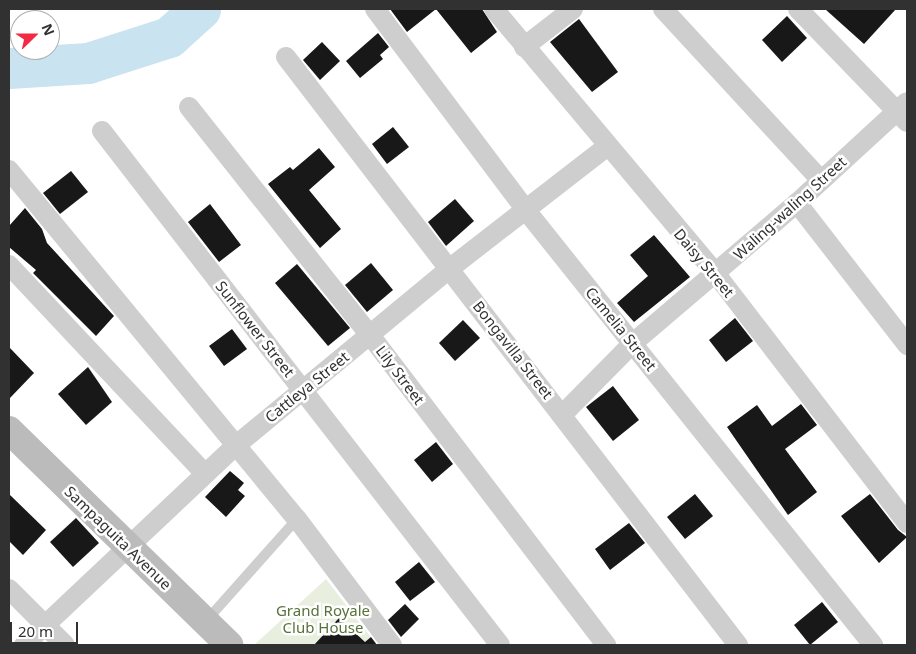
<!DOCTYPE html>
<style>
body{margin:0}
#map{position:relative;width:916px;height:654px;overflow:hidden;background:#fff;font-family:"Noto Sans",sans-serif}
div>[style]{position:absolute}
.green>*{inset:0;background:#e8efdf}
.river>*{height:41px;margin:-20.5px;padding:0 20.5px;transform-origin:20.5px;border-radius:20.5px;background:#cae3f0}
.building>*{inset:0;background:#181818}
.service>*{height:10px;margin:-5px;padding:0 5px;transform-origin:5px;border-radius:5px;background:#cecece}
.minor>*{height:20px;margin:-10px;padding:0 10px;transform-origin:10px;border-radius:10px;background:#cecece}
.secondary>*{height:28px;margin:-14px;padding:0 14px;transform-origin:14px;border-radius:14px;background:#bbb}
span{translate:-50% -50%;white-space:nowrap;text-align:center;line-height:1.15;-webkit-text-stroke:5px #fff;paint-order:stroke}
.street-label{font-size:15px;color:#313131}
.park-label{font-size:15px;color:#57723a}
.frame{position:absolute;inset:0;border:10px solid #313131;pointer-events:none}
.north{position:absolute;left:10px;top:10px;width:50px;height:50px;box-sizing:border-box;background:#fff;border:1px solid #adadad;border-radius:50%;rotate:68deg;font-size:14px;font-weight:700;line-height:20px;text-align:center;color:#313131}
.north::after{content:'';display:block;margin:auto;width:18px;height:22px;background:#f32942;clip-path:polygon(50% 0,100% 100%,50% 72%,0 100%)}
.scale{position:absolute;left:10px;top:622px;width:68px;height:22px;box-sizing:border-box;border:2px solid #313131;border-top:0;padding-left:6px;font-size:15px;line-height:18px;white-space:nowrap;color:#313131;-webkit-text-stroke:4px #fff;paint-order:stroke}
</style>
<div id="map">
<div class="green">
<i style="clip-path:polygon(326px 579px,377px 645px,254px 645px)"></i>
</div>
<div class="river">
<i style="left:9px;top:68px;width:79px;rotate:-3.6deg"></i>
<i style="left:88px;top:63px;width:85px;rotate:-17.8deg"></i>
<i style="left:169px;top:37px;width:42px;rotate:-42.1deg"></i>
</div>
<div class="building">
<i style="clip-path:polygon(390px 9px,482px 9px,497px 32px,471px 53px,436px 9px,407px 32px)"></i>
<i style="clip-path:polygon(825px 9px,896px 9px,864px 44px)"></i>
<i style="clip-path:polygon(787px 16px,807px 38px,782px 62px,762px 40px)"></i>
<i style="clip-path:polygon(579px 19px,618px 72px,592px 92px,550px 42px)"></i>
<i style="clip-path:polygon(378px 33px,389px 47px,380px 55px,383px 59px,360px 78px,346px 61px)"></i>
<i style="clip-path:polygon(322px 42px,340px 61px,320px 80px,303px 60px)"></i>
<i style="clip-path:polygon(393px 127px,409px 147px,387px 164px,372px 144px)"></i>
<i style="clip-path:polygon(319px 148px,335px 167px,309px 190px,341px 229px,320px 248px,268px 184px,290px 167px,293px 170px)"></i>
<i style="clip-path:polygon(71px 171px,88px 192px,60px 214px,43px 193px)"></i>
<i style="clip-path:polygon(455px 199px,474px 221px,446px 246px,428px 222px)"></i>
<i style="clip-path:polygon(210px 204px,241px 245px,219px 262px,188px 222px)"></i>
<i style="clip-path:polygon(25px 208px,42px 229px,47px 243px,114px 316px,96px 336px,33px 273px,36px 270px,9px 247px,9px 226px)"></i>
<i style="clip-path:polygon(654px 235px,690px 277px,634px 322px,617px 303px,648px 276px,630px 255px)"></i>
<i style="clip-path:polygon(371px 263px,393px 290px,367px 312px,345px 285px)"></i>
<i style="clip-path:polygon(297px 264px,350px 328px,328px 346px,275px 283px)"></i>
<i style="clip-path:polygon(735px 318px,753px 341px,726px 362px,709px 340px)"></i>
<i style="clip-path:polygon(463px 320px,480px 338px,455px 361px,439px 343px)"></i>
<i style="clip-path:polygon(232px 329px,247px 349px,224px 366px,209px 346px)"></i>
<i style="clip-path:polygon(9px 347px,34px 373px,9px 399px)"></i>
<i style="clip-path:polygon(88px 367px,112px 402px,86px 425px,58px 394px)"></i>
<i style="clip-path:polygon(613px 386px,639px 420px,613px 441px,586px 407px)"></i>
<i style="clip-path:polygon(801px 404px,817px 425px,785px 449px,817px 492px,788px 515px,727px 427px,757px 405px,772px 426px)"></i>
<i style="clip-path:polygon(436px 442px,453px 464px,432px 482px,414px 460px)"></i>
<i style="clip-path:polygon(230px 471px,244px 483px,238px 490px,245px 496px,226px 517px,205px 497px)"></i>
<i style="clip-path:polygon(9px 494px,46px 530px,23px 555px,9px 541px)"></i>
<i style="clip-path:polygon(695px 494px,713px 516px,685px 539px,667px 517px)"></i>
<i style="clip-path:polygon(870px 494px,898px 530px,907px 537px,879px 563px,841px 516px)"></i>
<i style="clip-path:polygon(76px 518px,99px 543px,73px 567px,50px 542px)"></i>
<i style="clip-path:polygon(629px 523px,645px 543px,610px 570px,595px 549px)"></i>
<i style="clip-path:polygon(419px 562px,435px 582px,410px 601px,395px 582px)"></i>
<i style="clip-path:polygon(822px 602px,838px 622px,810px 645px,794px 625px)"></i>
<i style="clip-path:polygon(405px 604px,419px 619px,401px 637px,388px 620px)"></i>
<i style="clip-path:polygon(339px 618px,365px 642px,371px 637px,377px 645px,314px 645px)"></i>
</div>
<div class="service">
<i style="left:206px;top:621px;width:137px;rotate:-48.3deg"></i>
</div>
<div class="minor">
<i style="left:375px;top:9px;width:250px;rotate:53.1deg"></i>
<i style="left:525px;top:209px;width:558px;rotate:51.4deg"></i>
<i style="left:494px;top:9px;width:346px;rotate:50deg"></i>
<i style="left:716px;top:274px;width:314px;rotate:52.5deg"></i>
<i style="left:663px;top:9px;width:233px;rotate:47.3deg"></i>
<i style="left:798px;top:9px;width:157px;rotate:46deg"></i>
<i style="left:524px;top:47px;width:62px;rotate:-37.8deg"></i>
<i style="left:286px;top:57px;width:742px;rotate:52.45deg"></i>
<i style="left:189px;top:107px;width:291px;rotate:51.6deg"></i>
<i style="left:370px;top:335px;width:390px;rotate:52.7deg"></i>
<i style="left:102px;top:131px;width:650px;rotate:52.25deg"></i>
<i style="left:9px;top:170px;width:452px;rotate:50.5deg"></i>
<i style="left:297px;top:519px;width:158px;rotate:53deg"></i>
<i style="left:797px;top:203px;width:180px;rotate:52.2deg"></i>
<i style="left:9px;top:265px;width:285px;rotate:46.8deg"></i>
<i style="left:563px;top:414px;width:100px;rotate:-45.4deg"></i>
<i style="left:633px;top:343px;width:216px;rotate:-40.5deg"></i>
<i style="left:797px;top:203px;width:149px;rotate:-42.6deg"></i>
<i style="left:9px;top:589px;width:79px;rotate:45deg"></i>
<i style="left:24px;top:645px;width:289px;rotate:-43.3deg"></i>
<i style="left:234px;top:447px;width:279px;rotate:-39.6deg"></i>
<i style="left:449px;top:269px;width:199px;rotate:-37.8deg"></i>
</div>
<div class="secondary">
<i style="left:9px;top:430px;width:308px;rotate:44.3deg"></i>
</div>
<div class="street-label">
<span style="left:790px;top:208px;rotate:-42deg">Waling-waling Street</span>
<span style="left:704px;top:263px;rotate:50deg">Daisy Street</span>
<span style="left:255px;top:329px;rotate:52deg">Sunflower Street</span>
<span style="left:621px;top:329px;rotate:51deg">Camelia Street</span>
<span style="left:513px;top:350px;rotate:52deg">Bongavilla Street</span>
<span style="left:400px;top:375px;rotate:53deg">Lily Street</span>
<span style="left:307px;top:387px;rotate:-39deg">Cattleya Street</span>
<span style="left:118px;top:538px;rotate:44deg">Sampaguita Avenue</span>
</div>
<div class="park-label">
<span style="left:323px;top:619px">Grand Royale<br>Club House</span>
</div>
<div class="frame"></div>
<div class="north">N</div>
<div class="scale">20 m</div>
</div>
